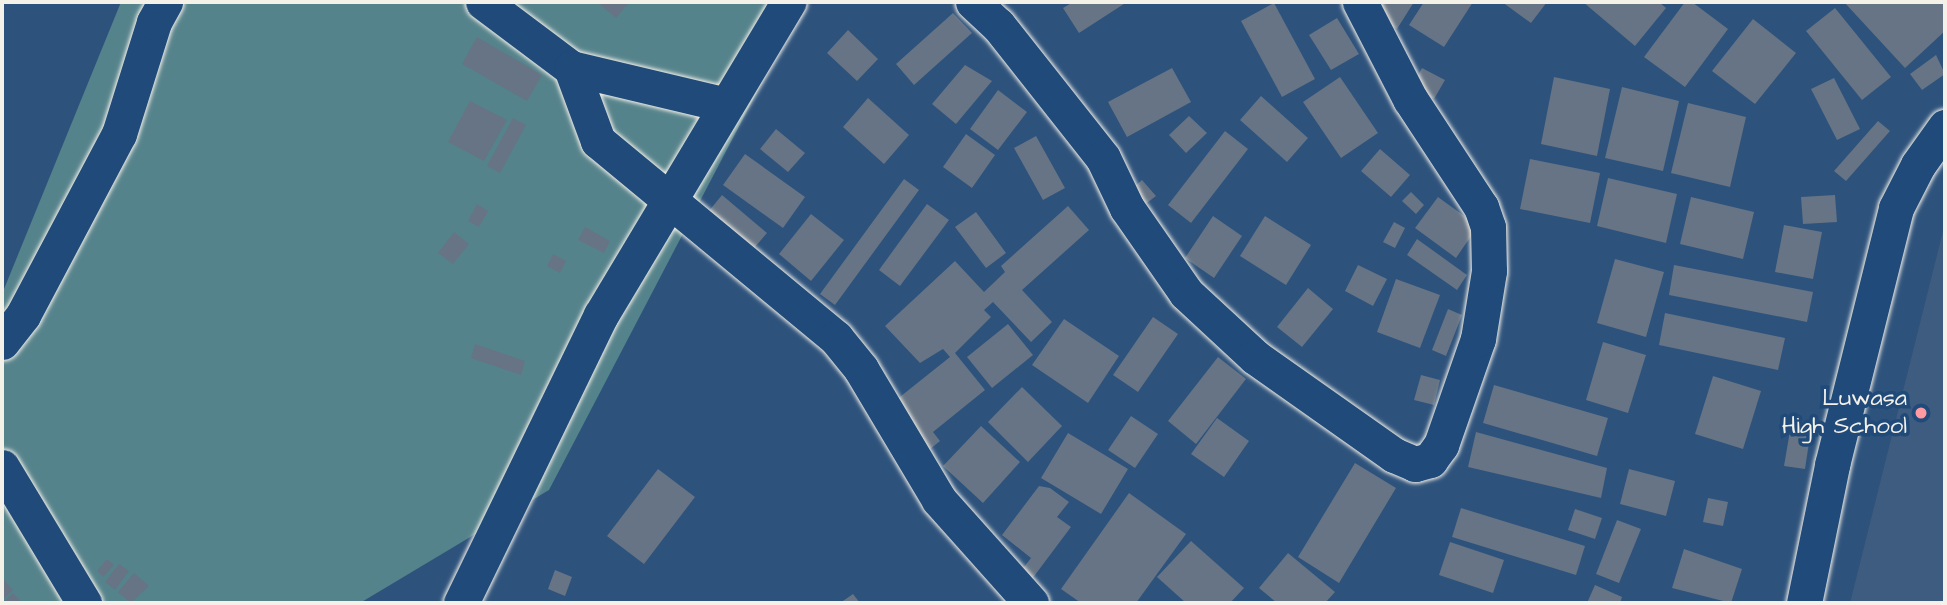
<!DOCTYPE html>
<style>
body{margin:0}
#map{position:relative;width:1947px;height:605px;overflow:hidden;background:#2d527c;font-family:"Architects Daughter",sans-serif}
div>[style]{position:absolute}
.built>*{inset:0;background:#3e5c7f}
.green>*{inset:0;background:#55838c}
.building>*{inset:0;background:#667485}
.roads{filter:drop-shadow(0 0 2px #f4f1e8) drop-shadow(0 0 2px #f4f1e8)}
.street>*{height:35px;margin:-17.5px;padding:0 17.5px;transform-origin:17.5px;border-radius:17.5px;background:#1f4a7a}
.dots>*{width:19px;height:19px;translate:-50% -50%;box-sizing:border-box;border:4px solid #1f4a7a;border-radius:50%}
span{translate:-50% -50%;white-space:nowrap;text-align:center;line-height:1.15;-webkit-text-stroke:7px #1f4a7a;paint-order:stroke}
.poi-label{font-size:24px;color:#f4f1e8}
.right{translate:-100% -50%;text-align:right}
.frame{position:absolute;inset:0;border:4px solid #f4f1e8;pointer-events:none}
</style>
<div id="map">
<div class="built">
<i style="clip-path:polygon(1945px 223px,1945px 603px,1850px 603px)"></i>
</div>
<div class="green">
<i style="clip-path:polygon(121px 2px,804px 2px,549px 490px,360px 603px,2px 603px,2px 294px)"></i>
</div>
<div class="building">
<i style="clip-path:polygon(597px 2px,629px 2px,616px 18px)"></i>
<i style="clip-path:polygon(1073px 2px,1127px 2px,1079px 33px,1063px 8px)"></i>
<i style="clip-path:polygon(1378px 2px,1414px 2px,1397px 29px,1371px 13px)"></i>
<i style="clip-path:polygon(1424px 2px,1473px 2px,1444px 47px,1409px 25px)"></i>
<i style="clip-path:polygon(1502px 2px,1547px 2px,1531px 23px)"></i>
<i style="clip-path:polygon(1583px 2px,1659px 2px,1666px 8px,1635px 46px)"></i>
<i style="clip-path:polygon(1685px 2px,1692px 2px,1728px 29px,1685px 87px,1644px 57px)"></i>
<i style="clip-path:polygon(1844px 2px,1944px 2px,1945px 31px,1905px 68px)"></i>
<i style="clip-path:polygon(1274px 3px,1315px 79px,1282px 97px,1241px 21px)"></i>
<i style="clip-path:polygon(1835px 8px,1891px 77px,1862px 100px,1806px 31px)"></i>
<i style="clip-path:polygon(953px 13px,972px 33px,914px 85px,896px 64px)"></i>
<i style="clip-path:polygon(1337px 18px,1359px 54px,1331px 70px,1309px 35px)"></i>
<i style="clip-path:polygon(1753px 19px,1796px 53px,1755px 104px,1712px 71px)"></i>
<i style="clip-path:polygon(848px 30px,878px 59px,857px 81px,827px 53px)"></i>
<i style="clip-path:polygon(477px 37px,542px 75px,527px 101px,462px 64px)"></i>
<i style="clip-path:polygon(1936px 55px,1945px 74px,1922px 90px,1910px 74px)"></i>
<i style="clip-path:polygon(965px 65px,992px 81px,956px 124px,932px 104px)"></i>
<i style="clip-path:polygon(1172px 68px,1191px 102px,1127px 137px,1108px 102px)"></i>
<i style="clip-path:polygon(1422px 68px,1445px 80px,1434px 99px,1412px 87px)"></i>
<i style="clip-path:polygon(1340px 77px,1378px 133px,1341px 158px,1303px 102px)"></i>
<i style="clip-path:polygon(1554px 77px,1610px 89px,1597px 156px,1541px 144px)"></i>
<i style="clip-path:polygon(1834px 78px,1860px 129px,1837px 140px,1811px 89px)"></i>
<i style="clip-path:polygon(1622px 87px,1679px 101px,1663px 171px,1605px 158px)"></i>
<i style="clip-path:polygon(998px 90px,1027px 112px,998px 150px,970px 129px)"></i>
<i style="clip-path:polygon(1261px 96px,1308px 138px,1287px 162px,1240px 120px)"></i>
<i style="clip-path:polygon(868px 98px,909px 135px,884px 164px,843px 127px)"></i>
<i style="clip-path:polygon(470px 101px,507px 120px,484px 161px,448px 142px)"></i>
<i style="clip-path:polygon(1688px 103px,1746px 117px,1730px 187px,1671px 173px)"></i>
<i style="clip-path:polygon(1189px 116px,1207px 133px,1186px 153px,1169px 135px)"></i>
<i style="clip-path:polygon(513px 118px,526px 125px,500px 173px,487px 166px)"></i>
<i style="clip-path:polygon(1878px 121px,1890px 131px,1846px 181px,1834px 171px)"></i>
<i style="clip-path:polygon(776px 129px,805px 153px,788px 172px,760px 149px)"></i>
<i style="clip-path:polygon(1225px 131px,1248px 149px,1191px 223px,1168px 205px)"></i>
<i style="clip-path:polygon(966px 134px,995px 155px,972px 188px,943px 167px)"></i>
<i style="clip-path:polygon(1036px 136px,1065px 188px,1043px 200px,1014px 148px)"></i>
<i style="clip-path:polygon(1380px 149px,1410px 175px,1391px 197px,1361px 171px)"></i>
<i style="clip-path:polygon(745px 154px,805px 197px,783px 228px,723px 185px)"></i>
<i style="clip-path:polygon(1530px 159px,1600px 173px,1590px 223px,1520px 209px)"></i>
<i style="clip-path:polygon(1608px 178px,1677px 194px,1666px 243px,1597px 226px)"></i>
<i style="clip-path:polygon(904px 179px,919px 190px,835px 305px,820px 294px)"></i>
<i style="clip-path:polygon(1142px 180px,1156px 196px,1139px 209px,1126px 194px)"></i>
<i style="clip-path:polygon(1411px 192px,1424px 205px,1416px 214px,1402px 201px)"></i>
<i style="clip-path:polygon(722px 195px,767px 233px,749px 254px,704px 217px)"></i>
<i style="clip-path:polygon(1835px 195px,1837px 222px,1803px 224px,1801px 197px)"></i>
<i style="clip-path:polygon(1438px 197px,1478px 226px,1456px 258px,1415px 228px)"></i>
<i style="clip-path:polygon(1691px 197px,1754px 212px,1743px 259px,1680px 244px)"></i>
<i style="clip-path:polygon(477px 204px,488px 211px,479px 227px,468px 221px)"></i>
<i style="clip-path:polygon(927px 204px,949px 220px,900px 286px,879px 270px)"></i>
<i style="clip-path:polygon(1068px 206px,1089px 230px,1022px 290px,1052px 322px,1031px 342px,993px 302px,984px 310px,991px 317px,955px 353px,985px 390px,933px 432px,940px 441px,924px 454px,886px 408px,950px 357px,943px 349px,920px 363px,885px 326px,955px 261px,984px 292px,1005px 272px,1001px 266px)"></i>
<i style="clip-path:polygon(976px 212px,1006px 253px,986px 268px,955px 227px)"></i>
<i style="clip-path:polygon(811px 214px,844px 240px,811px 281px,779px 254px)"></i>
<i style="clip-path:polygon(1213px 216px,1242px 236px,1214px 278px,1185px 258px)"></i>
<i style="clip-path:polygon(1265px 216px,1311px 245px,1286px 285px,1240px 256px)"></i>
<i style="clip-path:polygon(1394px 222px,1405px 228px,1395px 248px,1383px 242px)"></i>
<i style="clip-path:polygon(1784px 225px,1822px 232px,1813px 279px,1775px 272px)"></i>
<i style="clip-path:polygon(585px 227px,610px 241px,604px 253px,578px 240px)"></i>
<i style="clip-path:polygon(454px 232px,469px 244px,453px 264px,438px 253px)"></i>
<i style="clip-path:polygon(1417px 239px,1467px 275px,1457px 290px,1407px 255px)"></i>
<i style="clip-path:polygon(553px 254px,566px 261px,560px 273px,547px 266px)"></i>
<i style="clip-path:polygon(1615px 259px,1664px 272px,1646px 337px,1597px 323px)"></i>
<i style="clip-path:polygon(1358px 265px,1387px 279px,1373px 306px,1345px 291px)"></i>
<i style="clip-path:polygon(1674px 265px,1813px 292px,1807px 322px,1669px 295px)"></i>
<i style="clip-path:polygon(1396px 279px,1440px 295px,1420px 348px,1377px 332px)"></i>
<i style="clip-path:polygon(1308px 288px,1333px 309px,1302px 347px,1277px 327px)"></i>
<i style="clip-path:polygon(1448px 309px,1462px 315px,1446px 356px,1432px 350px)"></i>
<i style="clip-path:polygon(1665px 313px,1785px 338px,1778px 370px,1659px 345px)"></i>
<i style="clip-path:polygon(1153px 317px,1178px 334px,1138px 392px,1113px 375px)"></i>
<i style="clip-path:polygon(1064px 319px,1119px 356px,1088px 403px,1032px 365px)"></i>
<i style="clip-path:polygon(1008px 324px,1033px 355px,992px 388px,967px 357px)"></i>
<i style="clip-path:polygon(1603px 342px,1646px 355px,1628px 413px,1586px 400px)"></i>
<i style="clip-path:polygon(475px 344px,525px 361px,521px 375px,471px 358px)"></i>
<i style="clip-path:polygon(1218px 357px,1246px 379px,1196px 444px,1168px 421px)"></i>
<i style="clip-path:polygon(1421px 375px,1440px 380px,1434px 405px,1414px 400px)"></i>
<i style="clip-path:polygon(1713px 376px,1761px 391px,1743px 449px,1695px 434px)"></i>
<i style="clip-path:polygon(1494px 385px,1608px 418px,1597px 456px,1483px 423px)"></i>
<i style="clip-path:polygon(1022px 387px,1062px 426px,1028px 462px,988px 422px)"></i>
<i style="clip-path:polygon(1131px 416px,1158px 434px,1135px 468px,1108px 450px)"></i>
<i style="clip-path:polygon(1217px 418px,1249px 441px,1224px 477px,1191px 454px)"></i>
<i style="clip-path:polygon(1792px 419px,1812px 423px,1805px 469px,1784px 466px)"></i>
<i style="clip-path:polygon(981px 426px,1020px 462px,983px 503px,943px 466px)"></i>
<i style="clip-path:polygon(1476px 432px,1607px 468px,1601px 498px,1468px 467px)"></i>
<i style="clip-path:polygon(1068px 433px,1128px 469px,1101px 514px,1041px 478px)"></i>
<i style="clip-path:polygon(1355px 463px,1396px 488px,1339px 583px,1298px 557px)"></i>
<i style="clip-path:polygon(658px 469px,695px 497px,644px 564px,607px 536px)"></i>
<i style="clip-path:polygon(1629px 469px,1675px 481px,1666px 516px,1620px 504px)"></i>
<i style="clip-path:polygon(1039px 486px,1050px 488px,1069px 502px,1057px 517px,1071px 527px,1032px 579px,1021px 571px,1031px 558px,1002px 535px)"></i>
<i style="clip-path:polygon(1129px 493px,1186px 534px,1136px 603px,1081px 603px,1061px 589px)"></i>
<i style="clip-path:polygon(1708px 498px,1728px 502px,1723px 526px,1703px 522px)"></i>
<i style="clip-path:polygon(1461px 508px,1585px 546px,1576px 575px,1452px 537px)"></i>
<i style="clip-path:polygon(1575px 509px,1602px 518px,1595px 539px,1568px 530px)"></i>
<i style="clip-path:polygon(1617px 520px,1641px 529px,1619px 583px,1596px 574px)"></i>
<i style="clip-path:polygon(1191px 541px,1244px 588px,1230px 603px,1186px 603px,1157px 577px)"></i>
<i style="clip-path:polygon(1450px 542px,1504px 560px,1493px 593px,1439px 575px)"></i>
<i style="clip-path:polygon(1684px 549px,1742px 569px,1731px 603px,1672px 588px)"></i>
<i style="clip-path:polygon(1288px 553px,1335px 592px,1325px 603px,1277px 603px,1259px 588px)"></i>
<i style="clip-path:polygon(107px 559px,114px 565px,103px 577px,97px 571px)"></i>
<i style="clip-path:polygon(119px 564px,129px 571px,115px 590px,105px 582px)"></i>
<i style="clip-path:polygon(555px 570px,572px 577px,565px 596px,548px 589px)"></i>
<i style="clip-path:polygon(134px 573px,149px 586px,131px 603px,118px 592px)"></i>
<i style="clip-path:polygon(4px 580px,13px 590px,2px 601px,2px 582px)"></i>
<i style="clip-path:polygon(1595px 585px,1622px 597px,1620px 603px,1587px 603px)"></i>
<i style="clip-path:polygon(13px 593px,23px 603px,2px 603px)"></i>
<i style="clip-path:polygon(853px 594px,860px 603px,840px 603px)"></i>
</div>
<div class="roads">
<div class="street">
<i style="left:483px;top:2px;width:110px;rotate:36.9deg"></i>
<i style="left:571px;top:68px;width:159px;rotate:13.4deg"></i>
<i style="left:973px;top:2px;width:34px;rotate:43deg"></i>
<i style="left:998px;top:25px;width:169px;rotate:51.7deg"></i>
<i style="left:1103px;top:158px;width:55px;rotate:64.4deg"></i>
<i style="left:1127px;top:208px;width:103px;rotate:55.2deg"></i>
<i style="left:1186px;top:293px;width:94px;rotate:42.8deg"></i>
<i style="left:1255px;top:357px;width:170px;rotate:35.2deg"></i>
<i style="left:1394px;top:455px;width:23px;rotate:23deg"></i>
<i style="left:1415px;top:464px;width:16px;rotate:-15deg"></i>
<i style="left:1430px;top:460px;width:19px;rotate:-54deg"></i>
<i style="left:1441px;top:445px;width:112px;rotate:-70.8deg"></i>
<i style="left:1478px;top:339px;width:69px;rotate:-80.8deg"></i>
<i style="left:1489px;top:271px;width:44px;rotate:-91.3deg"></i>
<i style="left:1488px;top:227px;width:21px;rotate:-109deg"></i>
<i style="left:1481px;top:207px;width:129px;rotate:-123.3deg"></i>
<i style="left:1410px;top:99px;width:109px;rotate:-117.3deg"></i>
<i style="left:571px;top:68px;width:78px;rotate:69.7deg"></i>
<i style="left:598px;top:141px;width:309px;rotate:39.6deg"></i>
<i style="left:836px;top:338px;width:40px;rotate:51deg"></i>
<i style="left:861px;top:369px;width:152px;rotate:59.2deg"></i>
<i style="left:939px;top:500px;width:138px;rotate:48.2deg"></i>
<i style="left:2px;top:342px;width:34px;rotate:-52deg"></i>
<i style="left:23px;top:315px;width:205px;rotate:-62.1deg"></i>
<i style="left:119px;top:134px;width:117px;rotate:-72.6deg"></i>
<i style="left:154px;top:22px;width:23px;rotate:-61deg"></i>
<i style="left:2px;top:467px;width:159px;rotate:58.9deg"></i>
<i style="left:461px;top:603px;width:320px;rotate:-64.1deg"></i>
<i style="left:601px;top:315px;width:365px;rotate:-59.1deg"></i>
<i style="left:1804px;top:603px;width:141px;rotate:-78.5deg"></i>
<i style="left:1832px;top:465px;width:265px;rotate:-76deg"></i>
<i style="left:1896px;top:208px;width:48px;rotate:-62.9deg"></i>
<i style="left:1918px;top:165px;width:47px;rotate:-54.6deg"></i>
</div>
</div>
<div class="dots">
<i style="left:1921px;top:413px;background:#ff9aa2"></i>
</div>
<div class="poi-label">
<span class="right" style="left:1907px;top:413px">Luwasa<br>High School</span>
</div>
<div class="frame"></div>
</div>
